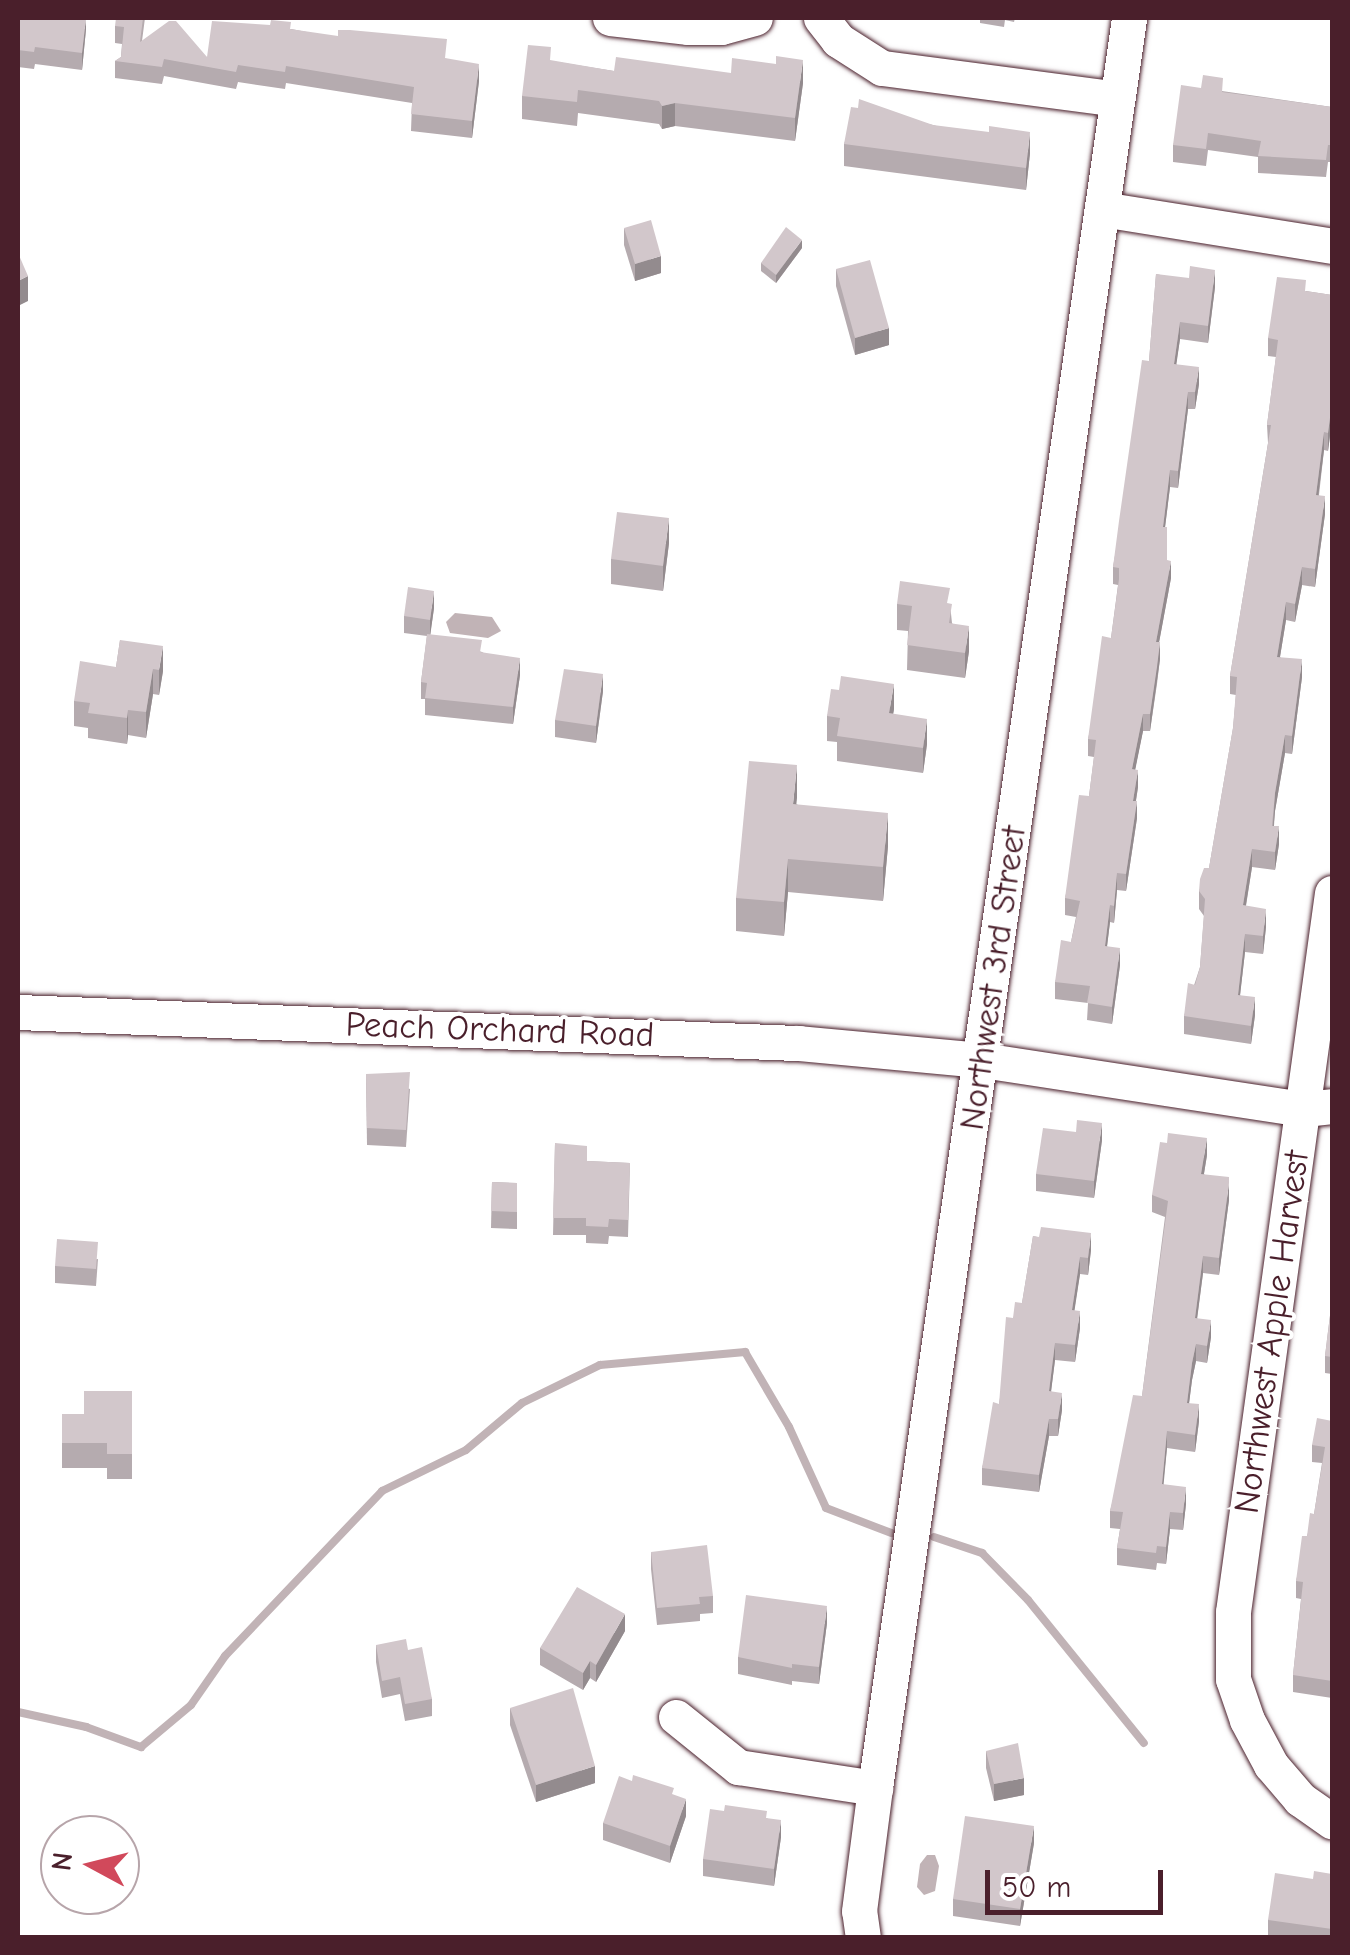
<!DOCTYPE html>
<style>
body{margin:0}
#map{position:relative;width:1350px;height:1955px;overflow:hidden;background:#fff;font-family:"Comic Neue",sans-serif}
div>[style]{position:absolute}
.water>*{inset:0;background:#c1b3b6}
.stream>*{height:8px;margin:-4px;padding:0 4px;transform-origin:4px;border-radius:4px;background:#c1b3b6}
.roads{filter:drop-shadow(0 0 2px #4a1f2b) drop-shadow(0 0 2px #4a1f2b)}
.minor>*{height:35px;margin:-17.5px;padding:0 17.5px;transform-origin:17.5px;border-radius:17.5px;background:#fff}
.wall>*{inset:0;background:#b5abaf}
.shaded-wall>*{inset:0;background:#938b8e}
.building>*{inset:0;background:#d2c7cb}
span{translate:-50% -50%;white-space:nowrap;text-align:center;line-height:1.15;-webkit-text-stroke:8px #fff;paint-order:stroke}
.street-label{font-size:35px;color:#4a1f2b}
.frame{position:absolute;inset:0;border:20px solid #4a1f2b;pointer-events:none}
.north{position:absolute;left:40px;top:1815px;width:100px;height:100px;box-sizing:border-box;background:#fff;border:2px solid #b7a5aa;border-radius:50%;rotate:277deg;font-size:28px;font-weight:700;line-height:40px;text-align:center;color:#4a1f2b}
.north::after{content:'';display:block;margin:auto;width:35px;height:45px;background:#d1495b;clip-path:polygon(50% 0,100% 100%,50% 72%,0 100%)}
.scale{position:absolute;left:985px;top:1870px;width:178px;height:45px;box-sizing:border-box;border:5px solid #4a1f2b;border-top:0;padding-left:12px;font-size:30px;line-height:35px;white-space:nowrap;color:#4a1f2b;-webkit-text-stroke:8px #fff;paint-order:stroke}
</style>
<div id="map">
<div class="water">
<i style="clip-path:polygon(455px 613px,492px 617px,501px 631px,488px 638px,450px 633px,446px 622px)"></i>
<i style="clip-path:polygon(927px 1855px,935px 1855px,939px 1866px,935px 1891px,924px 1895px,917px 1887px,920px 1864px)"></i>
</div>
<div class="stream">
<i style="left:934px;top:1537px;width:51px;rotate:18.4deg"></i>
<i style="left:982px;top:1553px;width:66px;rotate:45.6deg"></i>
<i style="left:1028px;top:1600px;width:184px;rotate:51deg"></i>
<i style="left:18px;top:1712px;width:70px;rotate:12.4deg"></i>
<i style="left:86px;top:1727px;width:59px;rotate:20deg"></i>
<i style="left:141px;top:1747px;width:65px;rotate:-40deg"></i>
<i style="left:191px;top:1705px;width:60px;rotate:-55.2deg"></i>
<i style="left:225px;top:1656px;width:228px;rotate:-46.4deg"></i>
<i style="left:382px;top:1491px;width:93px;rotate:-26deg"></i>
<i style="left:466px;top:1450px;width:73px;rotate:-40deg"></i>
<i style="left:522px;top:1403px;width:87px;rotate:-26deg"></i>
<i style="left:600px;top:1365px;width:146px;rotate:-5.1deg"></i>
<i style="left:745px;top:1352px;width:87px;rotate:59.6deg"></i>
<i style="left:789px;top:1427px;width:89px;rotate:65.4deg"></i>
<i style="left:826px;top:1508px;width:70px;rotate:21deg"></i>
</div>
<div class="roads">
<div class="minor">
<i style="left:610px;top:18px;width:79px;rotate:6.6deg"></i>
<i style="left:688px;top:27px;width:33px"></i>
<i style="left:721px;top:27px;width:35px;rotate:-15deg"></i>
<i style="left:821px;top:18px;width:28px;rotate:52deg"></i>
<i style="left:838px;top:40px;width:52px;rotate:32.5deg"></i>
<i style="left:882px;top:68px;width:237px;rotate:7.5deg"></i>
<i style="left:1102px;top:209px;width:233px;rotate:9.1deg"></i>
<i style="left:1332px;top:893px;width:726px;rotate:97.84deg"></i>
<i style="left:1233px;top:1612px;width:67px;rotate:90deg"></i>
<i style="left:1233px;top:1679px;width:43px;rotate:71.1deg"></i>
<i style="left:1247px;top:1720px;width:51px;rotate:61.9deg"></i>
<i style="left:1271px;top:1765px;width:45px;rotate:49.5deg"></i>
<i style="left:1300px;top:1799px;width:39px;rotate:35deg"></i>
<i style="left:18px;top:1012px;width:781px;rotate:2.28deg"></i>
<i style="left:798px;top:1043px;width:185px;rotate:5.3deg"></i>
<i style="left:982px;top:1060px;width:326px;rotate:8.7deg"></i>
<i style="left:1304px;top:1109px;width:28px;rotate:-6deg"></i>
<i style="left:676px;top:1717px;width:80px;rotate:38.9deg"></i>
<i style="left:738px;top:1767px;width:139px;rotate:8.7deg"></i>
<i style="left:863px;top:1938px;width:27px;rotate:-98deg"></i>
<i style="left:859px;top:1911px;width:124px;rotate:-82.6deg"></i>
<i style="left:875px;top:1788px;width:1788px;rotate:-81.83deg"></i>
</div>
</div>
<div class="wall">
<i style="clip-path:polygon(18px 18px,86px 29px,82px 70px,35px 64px,34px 69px,18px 67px)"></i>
<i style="clip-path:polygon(145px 18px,142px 41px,207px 57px,291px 29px,447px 59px,479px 81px,472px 138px,411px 131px,412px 103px,286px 83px,285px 89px,238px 82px,236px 89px,164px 76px,162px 84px,115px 78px,115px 61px,121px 57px,122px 44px,115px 43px,115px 26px)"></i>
<i style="clip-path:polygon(980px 18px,1015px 18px,1014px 22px,1005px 20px,1004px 27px,980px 23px)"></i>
<i style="clip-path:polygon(551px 61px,614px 71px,803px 83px,795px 141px,675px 126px,662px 129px,659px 124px,578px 113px,577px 126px,522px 119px,522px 96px)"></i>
<i style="clip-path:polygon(1201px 88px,1332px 107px,1332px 162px,1328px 162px,1326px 177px,1258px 173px,1258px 157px,1208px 150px,1206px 166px,1173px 162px,1173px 145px)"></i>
<i style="clip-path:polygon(858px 108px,933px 125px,1030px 153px,1026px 190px,844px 166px,844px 144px)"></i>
<i style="clip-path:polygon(624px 228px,661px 273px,635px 281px,624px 245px)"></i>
<i style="clip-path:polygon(802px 248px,776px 283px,761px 271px,761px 263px)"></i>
<i style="clip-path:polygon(836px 269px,889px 345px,855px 355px,836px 286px)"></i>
<i style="clip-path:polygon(1156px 274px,1215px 287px,1208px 343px,1180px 339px,1176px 364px,1199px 384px,1195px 409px,1188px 409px,1178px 488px,1170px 487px,1165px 527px,1167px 560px,1171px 578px,1159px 642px,1160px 659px,1157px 684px,1150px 731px,1143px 731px,1135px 769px,1138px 787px,1136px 801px,1137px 818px,1126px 891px,1117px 890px,1114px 923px,1110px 922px,1107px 946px,1120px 965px,1112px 1024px,1087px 1020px,1088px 1003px,1055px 999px,1055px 982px,1071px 942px,1076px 917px,1065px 915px,1065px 898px,1089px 796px,1094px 757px,1088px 756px,1088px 739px,1111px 638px,1118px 585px,1113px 584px,1113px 567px,1149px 361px)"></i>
<i style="clip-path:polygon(1306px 291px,1332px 295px,1332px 428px,1331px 428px,1328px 451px,1324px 450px,1319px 495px,1325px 514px,1315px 587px,1302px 585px,1295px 622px,1286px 620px,1280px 657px,1302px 677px,1292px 754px,1285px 753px,1275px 811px,1274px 826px,1279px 844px,1275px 870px,1252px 867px,1246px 906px,1266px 927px,1263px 954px,1245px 952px,1240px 995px,1255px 1015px,1251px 1044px,1184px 1034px,1184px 1016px,1200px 967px,1204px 916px,1199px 909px,1199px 891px,1209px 868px,1233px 728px,1236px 695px,1230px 694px,1230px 676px,1268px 443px,1267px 425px,1276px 357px,1268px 356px,1268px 338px)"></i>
<i style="clip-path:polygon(669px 543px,663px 591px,611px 584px,611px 559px)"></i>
<i style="clip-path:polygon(897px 604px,950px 604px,952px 623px,969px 651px,965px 678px,907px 670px,908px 631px,897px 630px)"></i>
<i style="clip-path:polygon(434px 608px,430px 635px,482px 652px,520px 675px,513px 724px,425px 715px,425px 699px,421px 699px,421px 682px,427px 636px,404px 633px,404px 616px)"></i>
<i style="clip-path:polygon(120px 640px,163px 671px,159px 695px,153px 694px,146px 738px,128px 735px,127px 744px,88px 738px,88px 728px,74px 726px,74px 701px,116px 667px)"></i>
<i style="clip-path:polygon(839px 690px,894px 709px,893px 714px,927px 744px,923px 773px,837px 761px,837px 742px,827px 741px,827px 716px)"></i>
<i style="clip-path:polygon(603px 691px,596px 743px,555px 737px,555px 720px)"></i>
<i style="clip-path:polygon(796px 804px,888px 846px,883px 901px,788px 892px,784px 936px,736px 931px,736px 898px)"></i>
<i style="clip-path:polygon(366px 1074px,410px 1089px,406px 1147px,367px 1145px)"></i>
<i style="clip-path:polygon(1102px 1140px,1094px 1198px,1036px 1191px,1036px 1174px)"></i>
<i style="clip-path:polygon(555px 1143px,587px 1161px,630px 1163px,628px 1237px,609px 1236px,608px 1244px,586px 1243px,586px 1235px,553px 1235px)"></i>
<i style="clip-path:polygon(1207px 1155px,1204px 1174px,1229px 1200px,1219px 1275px,1203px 1273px,1197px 1318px,1211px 1337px,1207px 1363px,1196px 1361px,1192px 1380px,1189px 1403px,1199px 1421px,1195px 1452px,1167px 1448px,1163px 1484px,1186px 1504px,1183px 1530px,1170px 1529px,1166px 1564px,1157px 1563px,1156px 1570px,1117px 1565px,1117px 1548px,1120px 1529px,1110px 1528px,1110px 1511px,1142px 1396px,1165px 1217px,1152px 1212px,1152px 1195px)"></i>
<i style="clip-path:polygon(492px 1182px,517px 1183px,517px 1229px,491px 1228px)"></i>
<i style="clip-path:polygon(1033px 1236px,1091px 1250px,1088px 1275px,1080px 1274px,1074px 1311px,1080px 1328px,1075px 1362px,1055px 1360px,1051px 1391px,1062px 1410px,1058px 1436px,1049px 1436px,1039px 1492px,982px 1485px,982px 1468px,999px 1404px,1013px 1318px,1022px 1303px)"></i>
<i style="clip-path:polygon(98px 1259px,96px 1286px,55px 1283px,55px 1266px)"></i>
<i style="clip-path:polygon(1332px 1299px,1332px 1374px,1325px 1373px,1325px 1356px)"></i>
<i style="clip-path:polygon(132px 1391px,132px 1479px,107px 1479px,107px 1468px,62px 1468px,62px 1414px,84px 1414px)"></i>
<i style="clip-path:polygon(1332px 1421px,1332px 1698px,1293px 1692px,1293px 1675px,1301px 1599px,1296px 1598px,1296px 1581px,1307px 1536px,1314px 1514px,1322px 1463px,1312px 1462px,1312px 1445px)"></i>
<i style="clip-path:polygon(651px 1552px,713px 1596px,713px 1613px,700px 1614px,700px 1621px,657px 1625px,651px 1569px)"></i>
<i style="clip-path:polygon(827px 1623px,819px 1684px,792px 1681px,792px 1685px,738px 1674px,738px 1657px)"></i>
<i style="clip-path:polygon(625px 1631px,596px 1682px,590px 1678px,583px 1690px,540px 1665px,540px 1648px)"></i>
<i style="clip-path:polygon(376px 1645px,408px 1650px,432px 1699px,432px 1716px,405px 1721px,400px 1694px,382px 1698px,376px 1662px)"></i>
<i style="clip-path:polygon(510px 1708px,595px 1783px,536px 1802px,510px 1725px)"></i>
<i style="clip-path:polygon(986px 1751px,1024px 1795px,994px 1801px,986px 1768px)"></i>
<i style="clip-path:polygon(674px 1795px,686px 1816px,670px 1863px,603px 1840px,603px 1823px)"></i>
<i style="clip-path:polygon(767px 1818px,781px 1837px,774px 1886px,703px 1876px,703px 1859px)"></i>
<i style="clip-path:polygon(1034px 1843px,1020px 1926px,953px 1916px,953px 1899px)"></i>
<i style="clip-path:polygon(1332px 1874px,1332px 1938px,1268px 1937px,1268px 1920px,1313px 1879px)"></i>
</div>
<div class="shaded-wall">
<i style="clip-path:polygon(86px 18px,86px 29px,82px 70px,82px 53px)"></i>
<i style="clip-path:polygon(803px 60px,803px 83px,795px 141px,795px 118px)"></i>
<i style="clip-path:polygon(479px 64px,479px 81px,472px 138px,472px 121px)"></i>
<i style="clip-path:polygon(675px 103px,675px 126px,662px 129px,662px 106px)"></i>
<i style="clip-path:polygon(1030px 132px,1030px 153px,1026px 190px,1026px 168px)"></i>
<i style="clip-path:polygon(802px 240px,802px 248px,776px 283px,776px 275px)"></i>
<i style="clip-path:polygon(661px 256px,661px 273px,635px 281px,635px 264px)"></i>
<i style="clip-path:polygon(1215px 270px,1215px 287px,1208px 343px,1208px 326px)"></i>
<i style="clip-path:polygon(28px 276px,28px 301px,18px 306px,18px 281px)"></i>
<i style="clip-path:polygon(1180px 322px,1180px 339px,1174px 381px,1174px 364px)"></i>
<i style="clip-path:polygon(889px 328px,889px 345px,855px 355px,855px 338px)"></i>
<i style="clip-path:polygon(1199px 367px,1199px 384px,1195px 409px,1195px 392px)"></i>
<i style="clip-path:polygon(1188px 392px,1188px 409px,1178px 488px,1178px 471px)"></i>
<i style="clip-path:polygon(1331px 410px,1331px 428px,1328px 451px,1328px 433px)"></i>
<i style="clip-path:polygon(1324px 432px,1324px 450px,1316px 513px,1316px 495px)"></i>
<i style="clip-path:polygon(1170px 470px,1170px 487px,1163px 544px,1163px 527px)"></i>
<i style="clip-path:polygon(1325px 496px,1325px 514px,1315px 587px,1315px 569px)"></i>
<i style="clip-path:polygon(669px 518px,669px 543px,663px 591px,663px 566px)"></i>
<i style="clip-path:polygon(1171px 561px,1171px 578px,1156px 659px,1156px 642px)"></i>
<i style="clip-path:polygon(1302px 567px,1302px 585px,1295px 622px,1295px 604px)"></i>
<i style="clip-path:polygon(434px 591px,434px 608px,430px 637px,430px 620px)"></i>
<i style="clip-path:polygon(1286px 602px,1286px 620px,1277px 675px,1277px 657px)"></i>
<i style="clip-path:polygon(969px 626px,969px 651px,965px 678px,965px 653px)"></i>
<i style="clip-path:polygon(1160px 642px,1160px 659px,1150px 731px,1150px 714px)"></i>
<i style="clip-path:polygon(163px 646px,163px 671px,159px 695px,159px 670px)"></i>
<i style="clip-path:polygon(520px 658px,520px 675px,513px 724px,513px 707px)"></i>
<i style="clip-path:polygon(1302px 659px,1302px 677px,1292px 754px,1292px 736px)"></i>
<i style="clip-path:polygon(153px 669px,153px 694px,146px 738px,146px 712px)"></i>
<i style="clip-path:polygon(603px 674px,603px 691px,596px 743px,596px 726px)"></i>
<i style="clip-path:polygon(894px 684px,894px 709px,889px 739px,889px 713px)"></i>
<i style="clip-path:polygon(128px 710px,128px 735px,127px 744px,127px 718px)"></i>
<i style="clip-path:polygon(1143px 714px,1143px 731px,1132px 786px,1132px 769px)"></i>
<i style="clip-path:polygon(927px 719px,927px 744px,923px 773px,923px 748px)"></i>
<i style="clip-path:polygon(1285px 735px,1285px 753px,1275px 811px,1272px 843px,1275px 793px)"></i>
<i style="clip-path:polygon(797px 765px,797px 798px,793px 837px,793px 804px)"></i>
<i style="clip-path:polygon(1138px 770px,1138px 787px,1133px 818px,1133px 801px)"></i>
<i style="clip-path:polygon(1137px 801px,1137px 818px,1126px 891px,1126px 874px)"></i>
<i style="clip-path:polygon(888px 813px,888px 846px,883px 901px,883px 867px)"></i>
<i style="clip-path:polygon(1279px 826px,1279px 844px,1275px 870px,1275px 852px)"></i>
<i style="clip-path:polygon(1252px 849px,1252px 867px,1243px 923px,1243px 905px)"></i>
<i style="clip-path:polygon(788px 859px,788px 892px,784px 936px,784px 902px)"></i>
<i style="clip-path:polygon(1117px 873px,1117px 890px,1114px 923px,1114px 906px)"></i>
<i style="clip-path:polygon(1110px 905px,1110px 922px,1105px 963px,1105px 946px)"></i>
<i style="clip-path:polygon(1266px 909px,1266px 927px,1263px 954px,1263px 936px)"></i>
<i style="clip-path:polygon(1245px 934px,1245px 952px,1238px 1013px,1238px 995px)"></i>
<i style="clip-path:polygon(1120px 948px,1120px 965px,1112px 1024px,1112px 1007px)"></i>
<i style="clip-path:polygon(1255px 997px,1255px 1015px,1251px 1044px,1251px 1026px)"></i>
<i style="clip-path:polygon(1102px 1123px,1102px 1140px,1094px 1198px,1094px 1181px)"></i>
<i style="clip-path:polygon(1207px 1138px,1207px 1155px,1201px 1191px,1201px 1174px)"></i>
<i style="clip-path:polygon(1229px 1183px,1229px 1200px,1219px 1275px,1219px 1258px)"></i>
<i style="clip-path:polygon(1091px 1233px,1091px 1250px,1088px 1275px,1088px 1258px)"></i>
<i style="clip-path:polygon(1203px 1256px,1203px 1273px,1195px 1335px,1195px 1318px)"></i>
<i style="clip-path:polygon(1080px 1257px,1080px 1274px,1072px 1327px,1072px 1310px)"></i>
<i style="clip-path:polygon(1080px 1311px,1080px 1328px,1075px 1362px,1075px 1345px)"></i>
<i style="clip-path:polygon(1211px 1320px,1211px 1337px,1207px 1363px,1207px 1346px)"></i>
<i style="clip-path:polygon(1055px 1343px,1055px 1360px,1049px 1408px,1049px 1391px)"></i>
<i style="clip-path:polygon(1196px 1344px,1196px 1361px,1192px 1380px,1187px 1420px,1187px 1403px,1192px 1363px)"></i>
<i style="clip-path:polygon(1062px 1393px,1062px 1410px,1058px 1436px,1058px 1419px)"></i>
<i style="clip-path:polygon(1199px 1404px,1199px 1421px,1195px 1452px,1195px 1435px)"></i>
<i style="clip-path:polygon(1049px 1419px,1049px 1436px,1039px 1492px,1039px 1475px)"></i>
<i style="clip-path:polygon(1167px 1431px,1167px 1448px,1162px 1501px,1162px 1484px)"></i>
<i style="clip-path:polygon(1186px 1487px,1186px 1504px,1183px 1530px,1183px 1513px)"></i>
<i style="clip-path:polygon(1170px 1512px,1170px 1529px,1166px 1564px,1166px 1547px)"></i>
<i style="clip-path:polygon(827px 1606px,827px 1623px,819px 1684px,819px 1667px)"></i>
<i style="clip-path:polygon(625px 1614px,625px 1631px,596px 1682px,596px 1665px)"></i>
<i style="clip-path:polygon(590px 1661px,590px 1678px,583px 1690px,583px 1673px)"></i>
<i style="clip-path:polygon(595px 1766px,595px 1783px,536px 1802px,536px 1785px)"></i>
<i style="clip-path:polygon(1024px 1778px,1024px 1795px,994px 1801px,994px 1784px)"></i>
<i style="clip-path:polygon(686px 1799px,686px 1816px,670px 1863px,670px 1846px)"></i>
<i style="clip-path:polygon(781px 1820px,781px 1837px,774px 1886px,774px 1869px)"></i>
<i style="clip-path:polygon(1034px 1826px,1034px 1843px,1020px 1926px,1020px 1909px)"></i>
</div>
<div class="building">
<i style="clip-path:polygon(18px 18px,86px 18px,82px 53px,35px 47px,34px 52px,18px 50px)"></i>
<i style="clip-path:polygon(116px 18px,143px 18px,140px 42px,169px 21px,176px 21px,207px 57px,212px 21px,270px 25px,271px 20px,291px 22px,290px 29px,338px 36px,338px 30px,350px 30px,447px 39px,445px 58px,479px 64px,472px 121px,411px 114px,414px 87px,286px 66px,285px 72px,238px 65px,236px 72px,164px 59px,162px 67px,115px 61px,121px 57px,124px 27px,115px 26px)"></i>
<i style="clip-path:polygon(528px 45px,551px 47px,550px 60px,614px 71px,616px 57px,731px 73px,732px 58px,776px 64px,776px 56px,803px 60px,795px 118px,675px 103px,662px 106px,659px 101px,578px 90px,577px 102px,522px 96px)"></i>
<i style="clip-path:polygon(1203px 75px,1223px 78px,1222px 92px,1332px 107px,1332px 145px,1328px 145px,1326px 160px,1258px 156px,1261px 141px,1208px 133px,1206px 149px,1173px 145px,1181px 85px,1201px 88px)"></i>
<i style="clip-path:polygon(859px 99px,933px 125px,989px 132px,989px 126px,1030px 132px,1026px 168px,844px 144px,851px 107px,858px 108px)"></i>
<i style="clip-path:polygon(651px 220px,661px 256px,635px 264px,624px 228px)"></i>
<i style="clip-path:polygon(786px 227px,802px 240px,776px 275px,761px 263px)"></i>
<i style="clip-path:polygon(18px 253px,28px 276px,18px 281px)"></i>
<i style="clip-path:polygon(870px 260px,889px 328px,855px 338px,836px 269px)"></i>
<i style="clip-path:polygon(1190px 266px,1215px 270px,1208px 326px,1180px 322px,1174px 364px,1199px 367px,1195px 392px,1188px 392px,1178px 471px,1170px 470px,1163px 527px,1167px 527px,1167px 560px,1171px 561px,1156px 642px,1160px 642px,1157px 667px,1150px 714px,1143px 714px,1132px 769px,1138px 770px,1133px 801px,1137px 801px,1126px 874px,1117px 873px,1114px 906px,1110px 905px,1105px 946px,1120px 948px,1112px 1007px,1087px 1003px,1090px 986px,1055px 982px,1061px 940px,1071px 942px,1080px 901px,1065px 898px,1079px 795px,1089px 796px,1096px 740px,1088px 739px,1091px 717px,1102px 636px,1111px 638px,1119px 579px,1119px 568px,1113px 567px,1119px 521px,1142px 360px,1149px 361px,1156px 274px,1189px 278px)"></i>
<i style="clip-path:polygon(1277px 277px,1306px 280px,1305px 291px,1332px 295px,1332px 411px,1331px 410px,1328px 433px,1324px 432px,1316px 495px,1325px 496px,1315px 569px,1302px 567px,1295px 604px,1286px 602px,1277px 657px,1302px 659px,1292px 736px,1285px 735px,1275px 793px,1272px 826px,1279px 826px,1275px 852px,1252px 849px,1243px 905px,1266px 909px,1263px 936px,1245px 934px,1238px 995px,1255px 997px,1251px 1026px,1184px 1016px,1188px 983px,1195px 985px,1200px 967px,1205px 899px,1199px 891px,1200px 879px,1204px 868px,1209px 868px,1233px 728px,1237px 677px,1230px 676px,1271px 425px,1267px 425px,1278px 340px,1268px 338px)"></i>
<i style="clip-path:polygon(617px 512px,669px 518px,663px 566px,611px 559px)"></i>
<i style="clip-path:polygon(900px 581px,950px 588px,947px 603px,952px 604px,949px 623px,969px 626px,965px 653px,907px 645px,912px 606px,897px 604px)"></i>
<i style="clip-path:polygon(408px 587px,434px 591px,430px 620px,404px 616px)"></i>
<i style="clip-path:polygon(427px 634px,482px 640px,480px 652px,520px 658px,513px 707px,425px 698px,427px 683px,421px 682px)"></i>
<i style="clip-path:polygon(120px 640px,163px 646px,159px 670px,153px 669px,146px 712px,128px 710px,127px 718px,88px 713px,90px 703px,74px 701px,80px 661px,116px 667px)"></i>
<i style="clip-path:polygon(564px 669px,603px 674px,596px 726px,555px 720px)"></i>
<i style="clip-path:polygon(841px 676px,894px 684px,889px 713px,927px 719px,923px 748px,837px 736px,840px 718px,827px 716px,831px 689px,839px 690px)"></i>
<i style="clip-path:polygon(749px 761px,797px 765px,793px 804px,888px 813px,883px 867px,788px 859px,784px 902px,736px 898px)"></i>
<i style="clip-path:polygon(410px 1072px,406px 1130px,367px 1128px,366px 1074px)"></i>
<i style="clip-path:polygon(1077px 1120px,1102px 1123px,1094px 1181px,1036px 1174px,1043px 1128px,1076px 1132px)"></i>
<i style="clip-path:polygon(1168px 1133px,1207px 1138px,1201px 1174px,1229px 1177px,1229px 1183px,1219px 1258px,1203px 1256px,1195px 1318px,1211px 1320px,1207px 1346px,1196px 1344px,1192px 1363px,1187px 1403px,1199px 1404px,1195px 1435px,1167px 1431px,1162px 1484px,1186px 1487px,1183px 1513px,1170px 1512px,1166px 1547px,1157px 1546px,1156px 1553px,1117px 1548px,1123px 1512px,1110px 1511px,1133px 1395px,1142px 1396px,1168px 1201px,1152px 1195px,1160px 1142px,1167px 1143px)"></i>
<i style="clip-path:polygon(555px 1143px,587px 1146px,587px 1161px,630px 1163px,628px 1220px,609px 1219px,608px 1227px,586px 1226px,586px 1218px,553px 1218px)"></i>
<i style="clip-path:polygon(492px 1182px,517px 1183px,517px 1212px,491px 1211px)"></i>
<i style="clip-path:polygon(1041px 1227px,1091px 1233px,1088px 1258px,1080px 1257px,1072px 1310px,1080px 1311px,1075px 1345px,1055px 1343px,1049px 1391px,1062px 1393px,1058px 1419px,1049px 1419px,1039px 1475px,982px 1468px,993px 1402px,999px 1404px,1006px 1317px,1013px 1318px,1015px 1302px,1022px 1303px,1033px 1236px,1039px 1237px)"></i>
<i style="clip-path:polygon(57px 1239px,98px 1242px,96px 1269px,55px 1266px)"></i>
<i style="clip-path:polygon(1332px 1299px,1332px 1357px,1325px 1356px)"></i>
<i style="clip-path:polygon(84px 1391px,132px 1391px,132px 1454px,107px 1454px,107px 1443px,62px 1443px,62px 1414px,84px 1414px)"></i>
<i style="clip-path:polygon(1317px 1418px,1332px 1421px,1332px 1681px,1293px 1675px,1303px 1582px,1296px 1581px,1302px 1536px,1307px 1536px,1310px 1513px,1314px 1514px,1325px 1447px,1312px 1445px)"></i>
<i style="clip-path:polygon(707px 1545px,713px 1596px,699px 1597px,700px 1604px,657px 1608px,651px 1552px)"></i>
<i style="clip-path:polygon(577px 1587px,625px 1614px,596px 1665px,590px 1661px,583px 1673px,540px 1648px)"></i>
<i style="clip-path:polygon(746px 1595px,827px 1606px,819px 1667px,792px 1664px,792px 1668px,738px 1657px)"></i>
<i style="clip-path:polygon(406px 1639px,408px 1650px,422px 1647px,432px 1699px,405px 1704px,400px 1677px,382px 1681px,376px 1645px)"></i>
<i style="clip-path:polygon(573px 1688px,595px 1766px,536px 1785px,510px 1708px)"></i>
<i style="clip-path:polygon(1018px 1743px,1024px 1778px,994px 1784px,986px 1751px)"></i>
<i style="clip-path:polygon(633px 1775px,674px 1788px,672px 1794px,686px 1799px,670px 1846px,603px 1823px,619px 1776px,632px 1781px)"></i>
<i style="clip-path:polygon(725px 1805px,767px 1811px,766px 1818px,781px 1820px,774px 1869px,703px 1859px,710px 1809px,724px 1811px)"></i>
<i style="clip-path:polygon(965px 1816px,1034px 1826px,1020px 1909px,953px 1899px)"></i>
<i style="clip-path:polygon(1314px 1871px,1332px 1874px,1332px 1929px,1268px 1920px,1275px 1873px,1313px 1879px)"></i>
</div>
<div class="street-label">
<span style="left:993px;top:978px;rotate:-82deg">Northwest 3rd Street</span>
<span style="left:500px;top:1030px;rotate:2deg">Peach Orchard Road</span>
<span style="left:1272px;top:1332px;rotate:-82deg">Northwest Apple Harvest</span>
</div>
<div class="frame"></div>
<div class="north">N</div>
<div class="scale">50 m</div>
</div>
